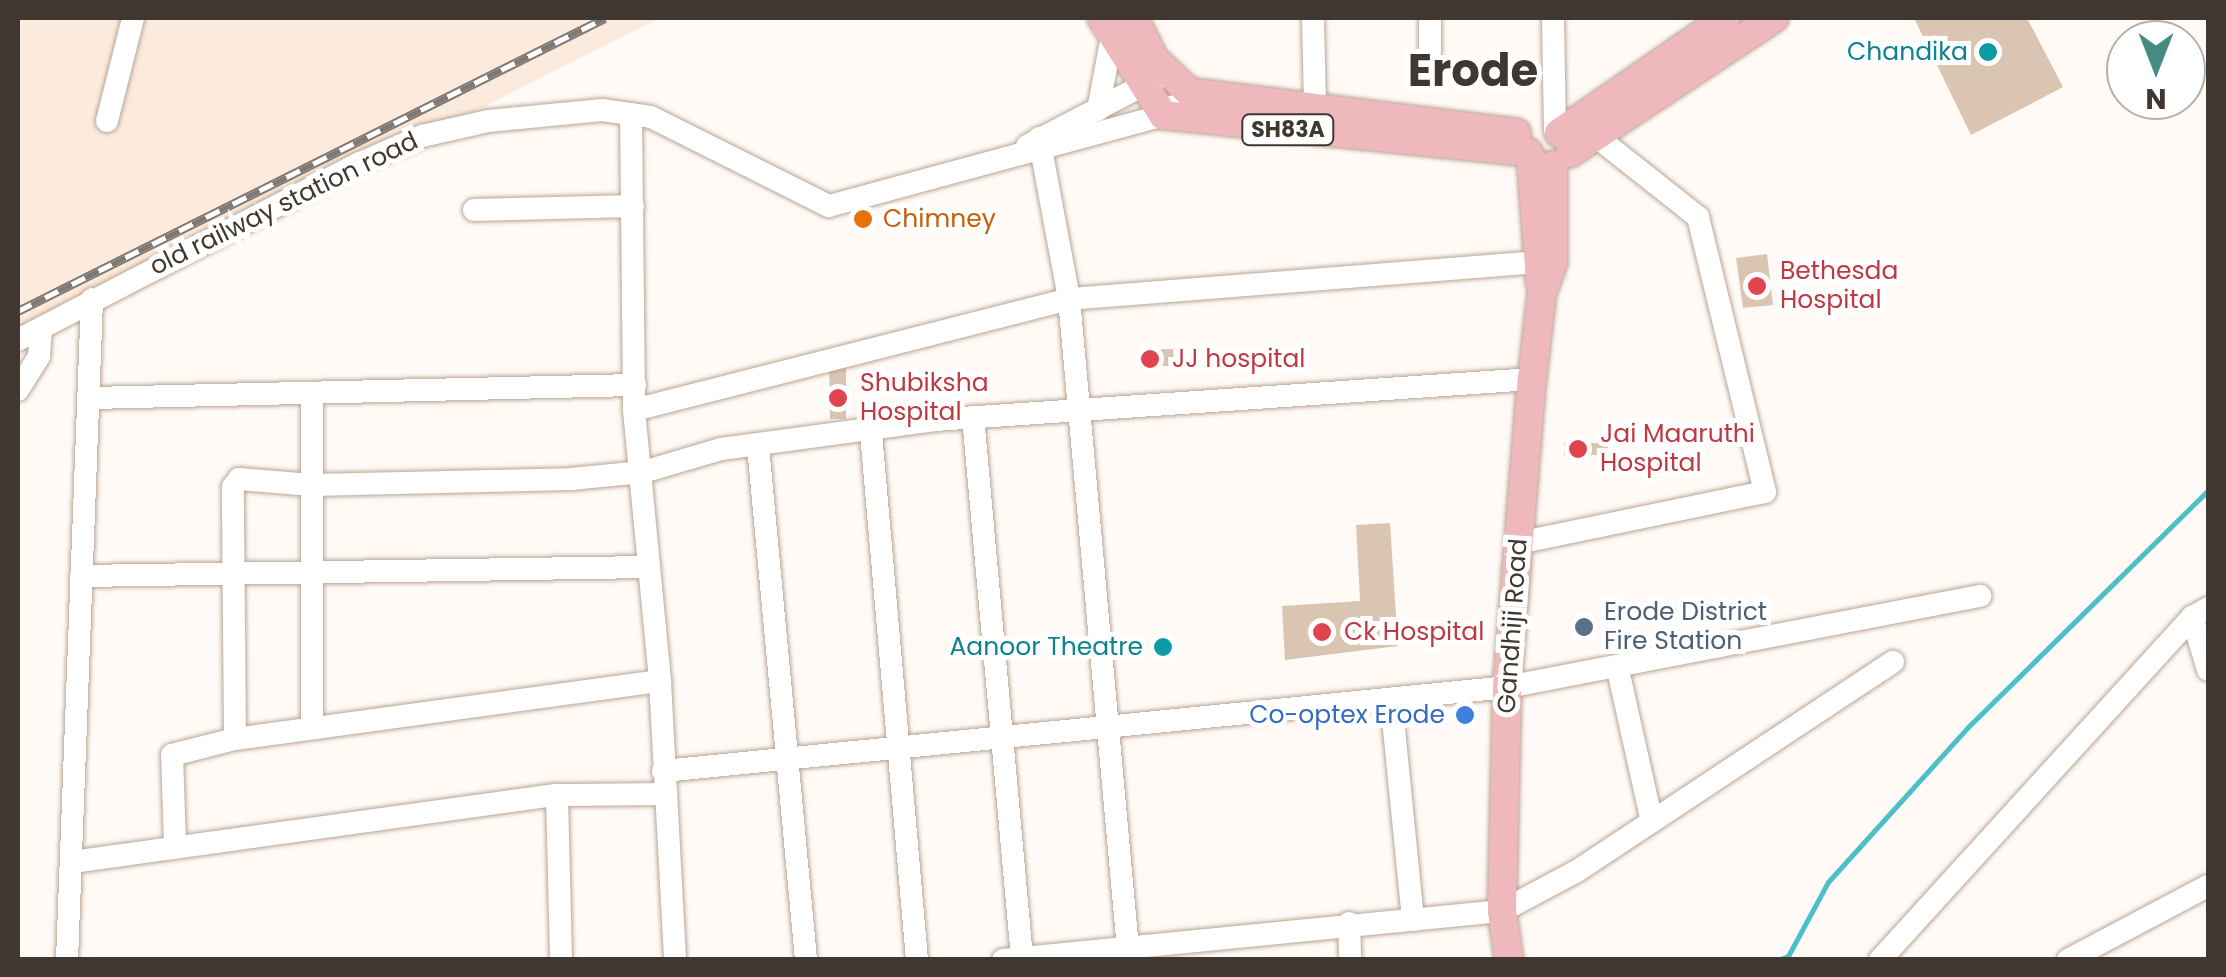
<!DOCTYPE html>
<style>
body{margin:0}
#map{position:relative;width:2226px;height:977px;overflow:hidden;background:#fffaf6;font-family:Poppins,sans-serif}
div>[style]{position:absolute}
.built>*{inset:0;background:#fcebdd}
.stream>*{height:5px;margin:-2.5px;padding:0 2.5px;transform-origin:2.5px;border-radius:2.5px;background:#4cbfc8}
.building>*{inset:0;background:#dac5b3}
.roads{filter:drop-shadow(0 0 2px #b9a593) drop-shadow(0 0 2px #b9a593)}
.minor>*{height:22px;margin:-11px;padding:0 11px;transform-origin:11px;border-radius:11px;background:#fff}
.major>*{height:28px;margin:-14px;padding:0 14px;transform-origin:14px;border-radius:14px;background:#efb8bc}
.rail>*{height:9px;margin-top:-4.5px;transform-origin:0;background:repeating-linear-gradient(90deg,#fff 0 15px,#807973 0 30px);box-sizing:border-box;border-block:2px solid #807973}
.dots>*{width:28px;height:28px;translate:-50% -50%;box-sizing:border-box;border:5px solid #fff;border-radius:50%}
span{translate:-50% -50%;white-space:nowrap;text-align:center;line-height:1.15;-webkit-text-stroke:10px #fff;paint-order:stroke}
.shield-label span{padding:2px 8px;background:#fff;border:2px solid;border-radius:8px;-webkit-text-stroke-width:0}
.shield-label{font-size:22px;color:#403730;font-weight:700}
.culture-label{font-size:25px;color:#0d838f}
.right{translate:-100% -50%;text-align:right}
.street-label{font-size:25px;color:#403730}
.food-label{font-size:25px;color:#c56008}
.left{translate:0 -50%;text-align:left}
.health-label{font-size:25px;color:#be3a42}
.service-label{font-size:25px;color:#4e5e75}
.shop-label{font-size:25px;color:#366cbe}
.town-label{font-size:45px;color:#403730;font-weight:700}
.frame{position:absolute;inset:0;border:20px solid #403730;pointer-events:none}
.north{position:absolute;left:2106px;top:20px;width:100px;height:100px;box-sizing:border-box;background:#fff;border:2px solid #b3afac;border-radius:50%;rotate:180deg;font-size:28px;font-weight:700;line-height:40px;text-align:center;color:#403730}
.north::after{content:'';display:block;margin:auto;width:35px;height:45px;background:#478b80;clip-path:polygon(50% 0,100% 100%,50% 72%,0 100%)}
</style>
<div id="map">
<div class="built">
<i style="clip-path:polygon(18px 18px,661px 18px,18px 341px)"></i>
</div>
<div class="stream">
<i style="left:1778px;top:960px;width:11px;rotate:-22deg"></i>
<i style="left:1788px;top:956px;width:84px;rotate:-61.6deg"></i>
<i style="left:1828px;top:882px;width:209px;rotate:-47.9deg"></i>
<i style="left:1968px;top:727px;width:337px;rotate:-44.6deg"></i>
</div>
<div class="building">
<i style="clip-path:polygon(1914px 18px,2027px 18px,2063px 87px,1971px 135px)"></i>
<i style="clip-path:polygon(1767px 254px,1773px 305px,1743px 308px,1736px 258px)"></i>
<i style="clip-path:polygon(1173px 349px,1174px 366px,1141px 366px,1140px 350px)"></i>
<i style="clip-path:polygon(829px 363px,846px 363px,846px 419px,830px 419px)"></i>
<i style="clip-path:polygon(1564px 443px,1608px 443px,1608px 455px,1564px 455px)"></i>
<i style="clip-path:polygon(1390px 523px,1398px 646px,1285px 660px,1282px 606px,1360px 601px,1356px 525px)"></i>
</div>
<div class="roads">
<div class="minor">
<i style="left:1313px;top:18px;width:91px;rotate:88.7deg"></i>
<i style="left:1430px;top:18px;width:35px;rotate:90deg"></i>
<i style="left:1553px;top:18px;width:112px;rotate:89deg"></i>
<i style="left:1098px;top:110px;width:75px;rotate:-79.3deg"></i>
<i style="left:631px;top:114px;width:296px;rotate:89.4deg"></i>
<i style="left:634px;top:410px;width:272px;rotate:84.5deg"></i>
<i style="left:660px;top:681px;width:279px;rotate:86.9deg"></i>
<i style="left:107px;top:121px;width:106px;rotate:-75.8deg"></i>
<i style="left:1039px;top:138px;width:164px;rotate:79.4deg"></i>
<i style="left:1069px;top:299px;width:664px;rotate:84.81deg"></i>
<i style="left:1027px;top:146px;width:147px;rotate:-27.6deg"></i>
<i style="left:474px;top:210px;width:159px;rotate:-1.4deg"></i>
<i style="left:18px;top:340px;width:385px;rotate:-27.4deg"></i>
<i style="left:360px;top:163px;width:68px;rotate:-23.5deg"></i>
<i style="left:422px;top:136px;width:68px;rotate:-12.8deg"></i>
<i style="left:488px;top:121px;width:115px;rotate:-5.5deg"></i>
<i style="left:602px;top:110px;width:49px;rotate:8.1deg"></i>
<i style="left:651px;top:117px;width:199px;rotate:26.6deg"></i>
<i style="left:829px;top:206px;width:346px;rotate:-15.2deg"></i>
<i style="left:1163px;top:115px;width:13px;rotate:-42deg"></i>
<i style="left:18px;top:390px;width:40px;rotate:-58deg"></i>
<i style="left:39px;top:356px;width:27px;rotate:-86deg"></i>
<i style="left:312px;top:397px;width:331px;rotate:90deg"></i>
<i style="left:91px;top:398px;width:544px;rotate:-1.37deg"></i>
<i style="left:634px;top:410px;width:449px;rotate:-14.3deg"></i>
<i style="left:1069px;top:299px;width:467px;rotate:-4.5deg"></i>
<i style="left:973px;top:417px;width:542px;rotate:84.82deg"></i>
<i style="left:871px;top:433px;width:529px;rotate:85.01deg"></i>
<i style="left:758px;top:446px;width:516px;rotate:84.66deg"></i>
<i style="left:1518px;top:543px;width:252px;rotate:-11.7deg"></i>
<i style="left:1765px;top:492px;width:283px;rotate:-103.7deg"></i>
<i style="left:1698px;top:217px;width:127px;rotate:-141.7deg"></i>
<i style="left:81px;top:576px;width:566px;rotate:-0.91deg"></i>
<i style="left:2192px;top:617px;width:55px;rotate:73.2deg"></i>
<i style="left:1618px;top:670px;width:152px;rotate:77.4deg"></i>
<i style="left:1391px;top:699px;width:222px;rotate:84.3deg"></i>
<i style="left:235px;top:739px;width:252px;rotate:-90.5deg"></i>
<i style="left:233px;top:487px;width:10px;rotate:-53deg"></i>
<i style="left:239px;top:479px;width:73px;rotate:4.7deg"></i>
<i style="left:312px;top:485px;width:259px;rotate:-1.3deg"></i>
<i style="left:571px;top:479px;width:72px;rotate:-5.6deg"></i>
<i style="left:643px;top:472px;width:81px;rotate:-16.4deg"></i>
<i style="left:721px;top:449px;width:216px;rotate:-7.7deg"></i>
<i style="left:935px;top:420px;width:598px;rotate:-3.93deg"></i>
<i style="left:663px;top:771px;width:848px;rotate:-5.68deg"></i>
<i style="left:1507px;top:687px;width:482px;rotate:-10.9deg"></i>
<i style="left:557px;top:795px;width:165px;rotate:88.6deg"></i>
<i style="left:175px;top:844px;width:89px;rotate:-91.9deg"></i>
<i style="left:172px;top:755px;width:65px;rotate:-14.3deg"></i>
<i style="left:235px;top:739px;width:429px;rotate:-7.8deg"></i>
<i style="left:72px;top:862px;width:490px;rotate:-7.9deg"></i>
<i style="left:557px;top:795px;width:108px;rotate:-0.5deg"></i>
<i style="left:1349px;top:923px;width:37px;rotate:88deg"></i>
<i style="left:67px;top:960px;width:661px;rotate:-87.83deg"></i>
<i style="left:1003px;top:960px;width:501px;rotate:-5.61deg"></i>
<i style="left:1502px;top:911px;width:85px;rotate:-28.1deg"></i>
<i style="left:1577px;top:871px;width:379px;rotate:-33.5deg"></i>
<i style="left:1880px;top:960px;width:464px;rotate:-47.7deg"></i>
<i style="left:2192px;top:617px;width:18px;rotate:-29deg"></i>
<i style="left:2068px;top:960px;width:158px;rotate:-27.9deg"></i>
</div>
<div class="major">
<i style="left:1102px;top:18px;width:115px;rotate:57.8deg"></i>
<i style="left:1163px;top:115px;width:367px;rotate:5.8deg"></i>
<i style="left:1134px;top:18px;width:46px;rotate:64deg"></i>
<i style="left:1154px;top:59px;width:48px;rotate:43.3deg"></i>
<i style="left:1189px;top:92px;width:330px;rotate:7.1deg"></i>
<i style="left:1559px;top:133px;width:203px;rotate:-34.6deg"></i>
<i style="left:1570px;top:153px;width:245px;rotate:-33.5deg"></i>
<i style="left:1531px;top:158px;width:124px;rotate:85.8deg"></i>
<i style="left:1509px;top:960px;width:49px;rotate:-98.1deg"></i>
<i style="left:1502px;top:911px;width:224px;rotate:-88.7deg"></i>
<i style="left:1507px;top:687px;width:309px;rotate:-85.4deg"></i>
<i style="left:1532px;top:379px;width:87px;rotate:-83.4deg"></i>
<i style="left:1542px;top:293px;width:33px;rotate:-70deg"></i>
<i style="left:1553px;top:262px;width:97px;rotate:-90deg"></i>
</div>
</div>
<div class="rail">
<i style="left:18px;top:311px;width:656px;rotate:-26.53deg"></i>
</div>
<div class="dots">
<i style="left:1988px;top:52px;background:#0f9aa8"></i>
<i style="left:863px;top:219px;background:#e8710a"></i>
<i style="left:1757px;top:286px;background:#e0444e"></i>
<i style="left:1150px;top:359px;background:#e0444e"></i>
<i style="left:838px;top:398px;background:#e0444e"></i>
<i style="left:1578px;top:449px;background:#e0444e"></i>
<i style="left:1584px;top:627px;background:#5c6f8a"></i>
<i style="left:1322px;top:632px;background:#e0444e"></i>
<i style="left:1163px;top:647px;background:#0f9aa8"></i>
<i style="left:1465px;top:715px;background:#3f7fe0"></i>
</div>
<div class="shield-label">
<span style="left:1288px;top:130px">SH83A</span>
</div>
<div class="culture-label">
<span class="right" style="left:1968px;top:52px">Chandika</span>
<span class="right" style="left:1143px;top:647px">Aanoor Theatre</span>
</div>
<div class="street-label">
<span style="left:284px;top:204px;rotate:-26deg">old railway station road</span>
<span style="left:1513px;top:626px;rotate:-86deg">Gandhiji Road</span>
</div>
<div class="food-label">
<span class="left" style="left:883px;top:219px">Chimney</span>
</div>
<div class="health-label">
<span class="left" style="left:1780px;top:286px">Bethesda<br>Hospital</span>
<span class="left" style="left:1172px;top:359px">JJ hospital</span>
<span class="left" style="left:860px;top:398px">Shubiksha<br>Hospital</span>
<span class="left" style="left:1600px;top:449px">Jai Maaruthi<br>Hospital</span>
<span class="left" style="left:1344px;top:632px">Ck Hospital</span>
</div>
<div class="service-label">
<span class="left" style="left:1604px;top:627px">Erode District<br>Fire Station</span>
</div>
<div class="shop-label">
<span class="right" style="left:1445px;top:715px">Co-optex Erode</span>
</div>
<div class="town-label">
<span style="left:1473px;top:71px">Erode</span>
</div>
<div class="frame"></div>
<div class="north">N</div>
</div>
